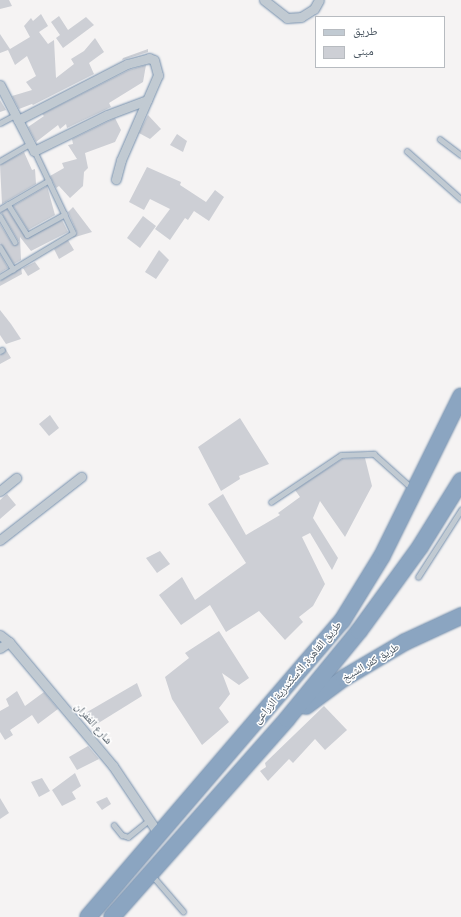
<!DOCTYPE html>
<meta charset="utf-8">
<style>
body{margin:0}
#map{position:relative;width:461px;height:917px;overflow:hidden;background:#f5f3f3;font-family:"Roboto Condensed","Noto Naskh Arabic",sans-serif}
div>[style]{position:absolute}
.building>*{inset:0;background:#cdcfd5}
.roads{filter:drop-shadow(0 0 1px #7690ad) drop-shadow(0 0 1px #7690ad)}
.lane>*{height:4.5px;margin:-2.25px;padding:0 2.25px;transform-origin:2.25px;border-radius:2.25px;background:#c1cad2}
.street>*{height:9px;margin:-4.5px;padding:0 4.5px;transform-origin:4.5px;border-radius:4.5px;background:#c1cad2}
.highway>*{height:16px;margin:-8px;padding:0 8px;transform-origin:8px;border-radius:8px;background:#8ba5c1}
span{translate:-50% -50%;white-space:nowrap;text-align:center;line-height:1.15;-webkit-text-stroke:3px #fff;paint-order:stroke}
.street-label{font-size:11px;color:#4a5661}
.legend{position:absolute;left:315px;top:16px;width:130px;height:52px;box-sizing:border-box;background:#fff;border:1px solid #b7bbc0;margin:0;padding:5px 7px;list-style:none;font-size:12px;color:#4a5661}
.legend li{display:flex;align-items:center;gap:8px;height:20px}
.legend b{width:20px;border:1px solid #b7bbc0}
</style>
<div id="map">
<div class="building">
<i style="clip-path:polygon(0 0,9px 0,12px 6px,0 9px)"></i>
<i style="clip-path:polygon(41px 14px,48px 26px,39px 32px,48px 44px,54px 40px,56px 78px,74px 64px,71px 59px,84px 51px,95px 38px,104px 52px,89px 63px,94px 74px,33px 105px,32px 104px,19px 109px,12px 96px,32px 90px,26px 82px,36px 76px,27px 56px,15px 65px,8px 50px,0 53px,0 34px,10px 49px,30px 37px,24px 26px,31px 18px,33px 21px)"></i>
<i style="clip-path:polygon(59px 16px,68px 30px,86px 17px,94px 25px,63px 48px,56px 38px,60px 35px,51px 22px)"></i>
<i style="clip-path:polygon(148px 49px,148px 52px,122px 60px,123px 58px)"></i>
<i style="clip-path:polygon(146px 65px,143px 82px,109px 103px,111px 107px,67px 128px,66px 124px,60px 129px,58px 125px,36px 142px,28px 127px,44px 116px,42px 114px,129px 70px)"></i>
<i style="clip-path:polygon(0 100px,6px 110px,0 112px)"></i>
<i style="clip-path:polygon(148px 115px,161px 129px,150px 139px,139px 133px)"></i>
<i style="clip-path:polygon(115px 118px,121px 130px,115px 142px,85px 153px,88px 168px,84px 172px,83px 186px,70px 198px,59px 186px,56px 188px,50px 176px,64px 168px,62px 163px,77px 159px,68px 145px,73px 144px,72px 139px)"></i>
<i style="clip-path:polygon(177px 134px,187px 141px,183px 152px,170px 145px)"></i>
<i style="clip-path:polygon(24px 152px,32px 170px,35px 169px,36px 184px,2px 204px,0 165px)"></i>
<i style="clip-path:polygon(147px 167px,181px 182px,180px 185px,206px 202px,215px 190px,224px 197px,209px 221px,194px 211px,188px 220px,185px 218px,170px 240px,155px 229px,170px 209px,150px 199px,144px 210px,129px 202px)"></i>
<i style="clip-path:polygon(47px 186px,55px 215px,28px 230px,13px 206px)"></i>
<i style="clip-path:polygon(73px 207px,92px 232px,72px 238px,77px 233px,68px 212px)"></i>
<i style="clip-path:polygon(7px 209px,26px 238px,62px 220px,68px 232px,31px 251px,20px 237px,21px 260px,14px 264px,0 243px,0 224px,13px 245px,19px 242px,1px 212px)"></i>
<i style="clip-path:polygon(143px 216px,156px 226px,140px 248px,127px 238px)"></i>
<i style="clip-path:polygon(68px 240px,74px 250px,59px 259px,54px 249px)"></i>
<i style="clip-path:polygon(159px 250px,169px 260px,156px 279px,145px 272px)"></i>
<i style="clip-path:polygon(0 254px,8px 268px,0 273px)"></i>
<i style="clip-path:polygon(35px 262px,40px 269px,28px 276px,23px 268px)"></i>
<i style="clip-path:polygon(21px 268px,22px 274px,0 286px,0 281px)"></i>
<i style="clip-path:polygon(0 310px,11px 324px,21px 339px,6px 344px,0 335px)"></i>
<i style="clip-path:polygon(5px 348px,11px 358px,0 364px,0 355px,5px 352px)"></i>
<i style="clip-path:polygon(50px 415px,59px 428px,49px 436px,39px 424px)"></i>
<i style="clip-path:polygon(240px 418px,269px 464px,239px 476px,240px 479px,221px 491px,198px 447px)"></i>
<i style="clip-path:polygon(365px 458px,372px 486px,345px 537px,320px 501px,313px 518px,338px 558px,332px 570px,310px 533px,302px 537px,325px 584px,313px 606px,299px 617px,303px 622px,285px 640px,259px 611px,226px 632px,210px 605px,181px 625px,159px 595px,182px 577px,195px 600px,246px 563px,208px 504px,223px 494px,246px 535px,280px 515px,278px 513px,300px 497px,295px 490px,342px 459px)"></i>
<i style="clip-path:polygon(7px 494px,16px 505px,0 519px,0 500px)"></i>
<i style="clip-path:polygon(160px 551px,170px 564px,157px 573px,146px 558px)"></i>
<i style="clip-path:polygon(219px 631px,249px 678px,239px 685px,222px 673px,230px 694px,219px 708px,229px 722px,202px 745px,172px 699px,165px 677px,189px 658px,185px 653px)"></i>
<i style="clip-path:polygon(137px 683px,142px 696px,92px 727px,82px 715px)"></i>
<i style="clip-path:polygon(17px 691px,25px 706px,44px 692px,58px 709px,38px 724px,32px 715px,10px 730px,13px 735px,5px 740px,0 732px,0 711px,9px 706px,6px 699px)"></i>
<i style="clip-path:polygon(324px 706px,347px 730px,325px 750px,315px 739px,293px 763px,289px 759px,268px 781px,260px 771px,266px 767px,265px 763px)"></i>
<i style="clip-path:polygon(88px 746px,99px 759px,77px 770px,69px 757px)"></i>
<i style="clip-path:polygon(75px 773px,81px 786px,72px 792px,76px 799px,62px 806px,52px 790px)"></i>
<i style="clip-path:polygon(42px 778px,50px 791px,39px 797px,31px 782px)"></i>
<i style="clip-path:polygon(107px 797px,111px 804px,102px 810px,96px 802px)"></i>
<i style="clip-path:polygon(0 798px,9px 813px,0 819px)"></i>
</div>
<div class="roads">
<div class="lane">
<i style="left:0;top:123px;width:17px;rotate:-28deg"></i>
<i style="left:440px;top:139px;width:26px;rotate:37deg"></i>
<i style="left:407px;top:151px;width:72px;rotate:41.6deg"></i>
<i style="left:0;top:161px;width:34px;rotate:-30deg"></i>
<i style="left:8px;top:204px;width:36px;rotate:58deg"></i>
<i style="left:27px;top:235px;width:43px;rotate:-28.9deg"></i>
<i style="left:0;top:209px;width:56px;rotate:-30.3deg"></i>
<i style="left:0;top:216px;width:30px;rotate:60deg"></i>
<i style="left:0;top:247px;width:26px;rotate:59deg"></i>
<i style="left:0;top:277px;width:85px;rotate:-31.1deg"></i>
<i style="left:73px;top:233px;width:91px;rotate:-115.4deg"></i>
<i style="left:0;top:351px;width:2px;rotate:-27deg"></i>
<i style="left:271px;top:502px;width:84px;rotate:-33.9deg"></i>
<i style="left:341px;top:455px;width:33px;rotate:-2deg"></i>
<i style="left:374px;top:454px;width:51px;rotate:41.8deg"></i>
<i style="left:418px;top:577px;width:80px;rotate:-57.3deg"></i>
<i style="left:114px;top:825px;width:13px;rotate:51deg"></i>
<i style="left:122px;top:835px;width:6px;rotate:18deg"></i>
<i style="left:128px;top:837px;width:27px;rotate:-39deg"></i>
<i style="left:152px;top:875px;width:48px;rotate:49.3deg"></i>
</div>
<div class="street">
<i style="left:264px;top:0;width:29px;rotate:38deg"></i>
<i style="left:287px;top:18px;width:14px;rotate:-4deg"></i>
<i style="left:301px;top:17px;width:15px;rotate:-32deg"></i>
<i style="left:314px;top:9px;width:10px;rotate:-61deg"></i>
<i style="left:0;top:85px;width:74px;rotate:62.7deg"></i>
<i style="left:34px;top:151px;width:81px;rotate:-26.3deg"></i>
<i style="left:107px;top:115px;width:43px;rotate:-20.6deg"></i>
<i style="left:18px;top:120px;width:123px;rotate:-27.2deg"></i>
<i style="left:127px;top:64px;width:23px;rotate:-15deg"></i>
<i style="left:149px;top:58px;width:5px;rotate:22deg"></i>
<i style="left:154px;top:60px;width:16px;rotate:75deg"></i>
<i style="left:158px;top:75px;width:93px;rotate:113.5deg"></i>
<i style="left:121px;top:160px;width:20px;rotate:105deg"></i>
<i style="left:0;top:491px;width:21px;rotate:-39deg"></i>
<i style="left:0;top:540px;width:103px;rotate:-37.9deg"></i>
<i style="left:0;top:635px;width:11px;rotate:38deg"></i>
<i style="left:9px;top:642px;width:162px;rotate:50deg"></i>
<i style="left:113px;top:766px;width:84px;rotate:56.1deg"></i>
<i style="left:0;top:648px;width:11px;rotate:-34deg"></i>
</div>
<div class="highway">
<i style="left:306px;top:706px;width:47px;rotate:-36.4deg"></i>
<i style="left:344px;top:678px;width:71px;rotate:-30.5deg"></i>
<i style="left:405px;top:642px;width:62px;rotate:-24.9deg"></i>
<i style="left:88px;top:917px;width:390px;rotate:-49.4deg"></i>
<i style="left:342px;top:621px;width:76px;rotate:-58.4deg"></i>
<i style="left:382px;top:556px;width:178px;rotate:-63.7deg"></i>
<i style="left:112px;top:917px;width:264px;rotate:-48.5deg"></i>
<i style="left:287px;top:719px;width:114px;rotate:-50.7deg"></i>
<i style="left:359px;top:631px;width:104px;rotate:-54deg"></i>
<i style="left:420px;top:547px;width:78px;rotate:-58.2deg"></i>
</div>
</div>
<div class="street-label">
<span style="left:371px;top:663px;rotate:-31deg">طريق كفر الشيخ</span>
<span style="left:298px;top:673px;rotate:-50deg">طريق القاهرة, الاسكندرية الزراعى</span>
<span style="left:93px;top:724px;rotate:49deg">شارع الغفران</span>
</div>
<ul class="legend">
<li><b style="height:5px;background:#c1cad2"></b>طريق</li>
<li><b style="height:11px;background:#cdcfd5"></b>مبنى</li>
</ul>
</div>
